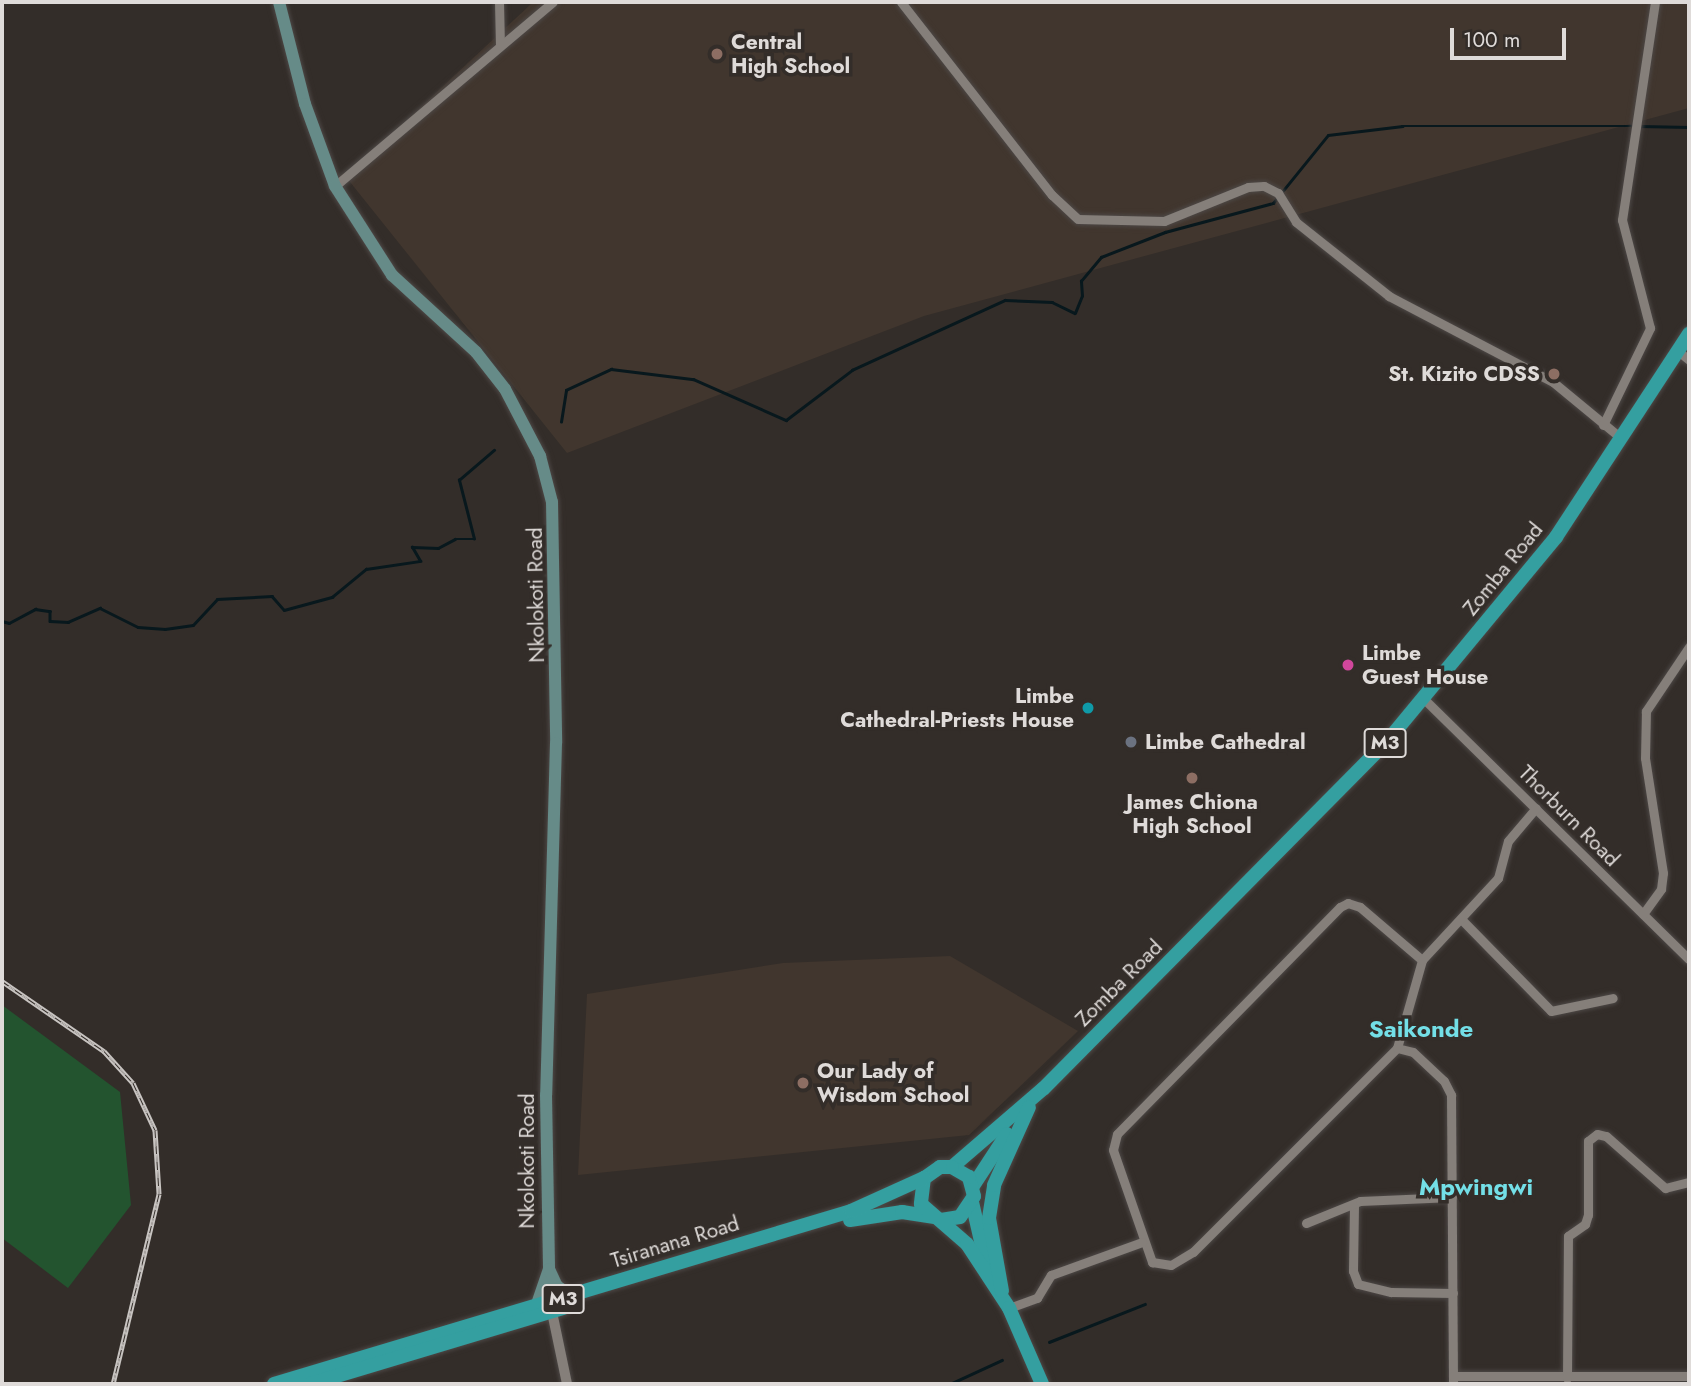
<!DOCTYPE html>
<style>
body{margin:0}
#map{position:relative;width:1691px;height:1386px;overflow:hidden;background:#332d29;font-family:Jost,sans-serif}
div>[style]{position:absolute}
.built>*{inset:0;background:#41362e}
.green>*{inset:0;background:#23542f}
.stream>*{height:2.5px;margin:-1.25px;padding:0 1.25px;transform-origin:1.25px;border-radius:1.25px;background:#08181d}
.roads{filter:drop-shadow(0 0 2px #4d4846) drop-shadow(0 0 2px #4d4846)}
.minor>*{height:9px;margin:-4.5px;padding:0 4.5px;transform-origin:4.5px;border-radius:4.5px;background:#857f7a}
.tertiary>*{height:10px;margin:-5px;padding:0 5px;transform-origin:5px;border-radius:5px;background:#857f7a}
.secondary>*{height:12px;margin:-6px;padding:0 6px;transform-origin:6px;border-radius:6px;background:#668b88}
.trunk>*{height:14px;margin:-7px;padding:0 7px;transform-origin:7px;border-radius:7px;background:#349fa0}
.rail>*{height:5px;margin-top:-2.5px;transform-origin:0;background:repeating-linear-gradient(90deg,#332d29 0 8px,#c8c4c1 0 16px);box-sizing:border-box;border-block:2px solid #c8c4c1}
.dots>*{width:19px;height:19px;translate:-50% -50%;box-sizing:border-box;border:4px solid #332d29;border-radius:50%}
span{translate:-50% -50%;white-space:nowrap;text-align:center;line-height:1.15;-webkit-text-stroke:7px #332d29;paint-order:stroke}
.shield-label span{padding:2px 5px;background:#332d29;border:2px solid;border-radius:5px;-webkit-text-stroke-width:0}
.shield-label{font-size:19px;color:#dfdbd9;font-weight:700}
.poi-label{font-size:21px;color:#dfdbd9;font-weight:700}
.left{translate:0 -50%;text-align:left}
.right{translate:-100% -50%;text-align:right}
.street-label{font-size:21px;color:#dfdbd9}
.quarter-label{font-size:24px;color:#73dfe7;font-weight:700}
.frame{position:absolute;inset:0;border:4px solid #dfdbd9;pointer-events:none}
.scale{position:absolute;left:1450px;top:28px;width:116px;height:32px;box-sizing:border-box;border:4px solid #dfdbd9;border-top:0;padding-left:9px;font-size:21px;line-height:24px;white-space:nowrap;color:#dfdbd9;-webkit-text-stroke:5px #332d29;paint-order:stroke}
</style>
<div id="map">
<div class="built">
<i style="clip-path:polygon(533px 2px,1689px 2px,1689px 108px,924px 316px,567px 453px,346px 177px)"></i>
<i style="clip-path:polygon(950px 956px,1078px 1031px,969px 1135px,578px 1175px,587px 994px,783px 963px)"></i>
</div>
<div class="green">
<i style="clip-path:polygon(2px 1005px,120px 1092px,131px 1205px,68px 1288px,2px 1238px)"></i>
</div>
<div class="stream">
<i style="left:1640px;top:126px;width:49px;rotate:1.2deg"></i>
<i style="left:561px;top:422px;width:32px;rotate:-81deg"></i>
<i style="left:566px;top:390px;width:50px;rotate:-25deg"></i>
<i style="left:611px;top:369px;width:83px;rotate:7deg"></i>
<i style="left:693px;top:379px;width:102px;rotate:23.8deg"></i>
<i style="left:786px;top:420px;width:83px;rotate:-37.1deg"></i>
<i style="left:852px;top:370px;width:168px;rotate:-24.6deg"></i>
<i style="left:1005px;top:300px;width:47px;rotate:2.4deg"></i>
<i style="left:1052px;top:302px;width:25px;rotate:26deg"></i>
<i style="left:1075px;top:313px;width:18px;rotate:-68deg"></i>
<i style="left:1082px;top:296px;width:15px;rotate:-94deg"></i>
<i style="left:1081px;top:281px;width:31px;rotate:-50deg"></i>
<i style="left:1101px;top:257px;width:69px;rotate:-21.3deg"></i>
<i style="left:1165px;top:232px;width:112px;rotate:-15deg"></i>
<i style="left:1273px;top:203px;width:87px;rotate:-51deg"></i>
<i style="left:1328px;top:135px;width:75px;rotate:-6.9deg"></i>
<i style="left:1402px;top:126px;width:231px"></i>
<i style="left:2px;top:621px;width:7px;rotate:16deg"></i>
<i style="left:9px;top:623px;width:30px;rotate:-28deg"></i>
<i style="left:35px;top:609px;width:15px;rotate:8deg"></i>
<i style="left:50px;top:611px;width:10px;rotate:90deg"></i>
<i style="left:50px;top:621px;width:18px;rotate:3deg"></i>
<i style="left:68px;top:622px;width:35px;rotate:-24deg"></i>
<i style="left:100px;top:608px;width:42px;rotate:26.6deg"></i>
<i style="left:138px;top:627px;width:27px;rotate:4deg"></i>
<i style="left:165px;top:629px;width:28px;rotate:-8deg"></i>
<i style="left:193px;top:625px;width:35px;rotate:-47deg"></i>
<i style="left:217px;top:599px;width:55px;rotate:-3.1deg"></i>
<i style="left:272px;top:596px;width:18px;rotate:49deg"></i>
<i style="left:284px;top:610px;width:50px;rotate:-15.2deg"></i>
<i style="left:332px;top:597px;width:44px;rotate:-39.5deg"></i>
<i style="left:366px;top:569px;width:55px;rotate:-8.4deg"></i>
<i style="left:420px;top:561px;width:16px;rotate:-120deg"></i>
<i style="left:412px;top:547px;width:26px;rotate:2deg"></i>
<i style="left:438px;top:548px;width:19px;rotate:-28deg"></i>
<i style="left:455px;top:539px;width:19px"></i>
<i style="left:474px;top:539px;width:61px;rotate:-104.3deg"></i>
<i style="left:459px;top:480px;width:46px;rotate:-40.6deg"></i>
<i style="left:1049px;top:1342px;width:103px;rotate:-21.6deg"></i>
<i style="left:950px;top:1384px;width:57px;rotate:-24.8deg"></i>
</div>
<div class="roads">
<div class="minor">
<i style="left:499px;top:2px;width:44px;rotate:88.7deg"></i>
<i style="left:901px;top:2px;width:245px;rotate:52deg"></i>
<i style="left:1052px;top:195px;width:35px;rotate:43deg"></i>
<i style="left:1078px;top:219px;width:86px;rotate:1.3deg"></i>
<i style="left:1164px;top:221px;width:91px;rotate:-22deg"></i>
<i style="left:1248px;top:187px;width:16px;rotate:-4deg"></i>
<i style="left:1264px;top:186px;width:16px;rotate:27deg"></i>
<i style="left:1278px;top:193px;width:34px;rotate:58deg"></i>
<i style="left:1296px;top:222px;width:119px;rotate:38.5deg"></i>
<i style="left:1389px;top:296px;width:185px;rotate:27.7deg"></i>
<i style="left:1553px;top:382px;width:88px;rotate:39.5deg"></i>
<i style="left:335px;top:186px;width:285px;rotate:-40.2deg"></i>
<i style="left:1678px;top:351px;width:14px;rotate:39deg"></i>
<i style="left:1603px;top:425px;width:108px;rotate:-64.1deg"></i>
<i style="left:1650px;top:328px;width:112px;rotate:-104.5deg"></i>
<i style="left:1622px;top:220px;width:220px;rotate:-81.4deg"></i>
<i style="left:1424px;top:699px;width:371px;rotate:44.5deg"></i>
<i style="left:1643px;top:914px;width:31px;rotate:-54deg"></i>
<i style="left:1661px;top:889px;width:16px;rotate:-83deg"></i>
<i style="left:1663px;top:873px;width:116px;rotate:-98.9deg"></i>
<i style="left:1645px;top:758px;width:47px;rotate:-88.8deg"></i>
<i style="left:1646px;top:711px;width:77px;rotate:-56.1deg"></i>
<i style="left:1462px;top:920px;width:127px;rotate:45.6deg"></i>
<i style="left:1551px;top:1011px;width:63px;rotate:-11.8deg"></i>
<i style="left:1422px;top:960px;width:82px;rotate:-139.5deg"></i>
<i style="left:1360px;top:907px;width:13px;rotate:-162deg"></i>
<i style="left:1348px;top:903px;width:9px;rotate:153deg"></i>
<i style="left:1340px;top:907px;width:318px;rotate:134.5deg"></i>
<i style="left:1117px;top:1134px;width:16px;rotate:104deg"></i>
<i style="left:1113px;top:1150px;width:119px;rotate:70.8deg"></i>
<i style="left:1152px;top:1262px;width:19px;rotate:9deg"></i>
<i style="left:1171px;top:1265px;width:26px;rotate:-31deg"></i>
<i style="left:1193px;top:1252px;width:288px;rotate:-45deg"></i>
<i style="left:1397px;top:1048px;width:91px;rotate:-74.1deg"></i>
<i style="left:1422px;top:960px;width:112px;rotate:-47.2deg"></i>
<i style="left:1498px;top:878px;width:38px;rotate:-75deg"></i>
<i style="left:1508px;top:841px;width:43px;rotate:-49.7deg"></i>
<i style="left:1397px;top:1048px;width:16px;rotate:14deg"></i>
<i style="left:1413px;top:1052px;width:42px;rotate:43.1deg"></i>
<i style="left:1444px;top:1081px;width:16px;rotate:63deg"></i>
<i style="left:1451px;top:1095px;width:289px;rotate:89.6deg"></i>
<i style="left:1354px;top:1206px;width:65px;rotate:90.9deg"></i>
<i style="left:1353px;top:1271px;width:14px;rotate:69deg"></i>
<i style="left:1358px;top:1284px;width:34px;rotate:14deg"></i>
<i style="left:1391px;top:1292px;width:62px;rotate:0.9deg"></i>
<i style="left:1306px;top:1223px;width:58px;rotate:-22.2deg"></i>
<i style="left:1360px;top:1201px;width:92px;rotate:-2.5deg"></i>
<i style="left:1009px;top:1308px;width:30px;rotate:-20deg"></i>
<i style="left:1037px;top:1298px;width:27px;rotate:-59deg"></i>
<i style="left:1051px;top:1275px;width:97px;rotate:-19.9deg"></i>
<i style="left:1453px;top:1376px;width:236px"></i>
<i style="left:1567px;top:1378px;width:142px;rotate:-89.6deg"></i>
<i style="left:1568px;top:1236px;width:21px;rotate:-35deg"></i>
<i style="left:1585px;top:1224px;width:9px;rotate:-72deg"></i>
<i style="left:1588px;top:1215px;width:74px;rotate:-90deg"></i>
<i style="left:1588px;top:1141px;width:11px;rotate:-38deg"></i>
<i style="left:1597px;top:1134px;width:9px;rotate:13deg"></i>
<i style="left:1606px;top:1136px;width:79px;rotate:41.4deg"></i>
<i style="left:1665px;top:1188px;width:25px;rotate:-14deg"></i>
</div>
<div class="tertiary">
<i style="left:552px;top:1312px;width:74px;rotate:78.2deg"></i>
</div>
<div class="secondary">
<i style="left:279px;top:2px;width:105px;rotate:75.7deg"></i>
<i style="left:305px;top:104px;width:87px;rotate:69.9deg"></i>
<i style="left:335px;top:186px;width:106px;rotate:57.4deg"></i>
<i style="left:392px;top:275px;width:114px;rotate:42.5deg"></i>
<i style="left:476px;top:352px;width:47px;rotate:51.9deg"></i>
<i style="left:505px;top:389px;width:76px;rotate:62.4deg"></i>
<i style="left:540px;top:456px;width:48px;rotate:75.4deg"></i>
<i style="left:552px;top:502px;width:241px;rotate:89deg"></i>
<i style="left:556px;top:743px;width:352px;rotate:91.6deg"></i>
<i style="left:546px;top:1095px;width:174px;rotate:89deg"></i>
<i style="left:549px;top:1269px;width:39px;rotate:109deg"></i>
<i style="left:549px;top:1269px;width:19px;rotate:65deg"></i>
<i style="left:557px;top:1286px;width:18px;rotate:34deg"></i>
</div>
<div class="trunk">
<i style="left:952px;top:1167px;width:121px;rotate:-40.7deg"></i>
<i style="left:1044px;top:1088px;width:491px;rotate:-45.3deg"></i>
<i style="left:1389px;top:739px;width:262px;rotate:-50.4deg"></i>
<i style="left:1556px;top:537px;width:243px;rotate:-56.8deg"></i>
<i style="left:973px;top:1186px;width:62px;rotate:-56.8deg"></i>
<i style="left:972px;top:1202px;width:63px;rotate:77.1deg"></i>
<i style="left:850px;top:1220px;width:53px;rotate:-8.7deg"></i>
<i style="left:902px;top:1212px;width:33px;rotate:9deg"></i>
<i style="left:941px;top:1220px;width:19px;rotate:-9deg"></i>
<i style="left:960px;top:1217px;width:25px;rotate:-56deg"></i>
<i style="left:974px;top:1196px;width:20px;rotate:-105deg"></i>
<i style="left:969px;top:1177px;width:20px;rotate:-150deg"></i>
<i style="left:952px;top:1167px;width:12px;rotate:180deg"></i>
<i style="left:940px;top:1167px;width:19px;rotate:145deg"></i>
<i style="left:924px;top:1178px;width:26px;rotate:97deg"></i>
<i style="left:921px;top:1204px;width:61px;rotate:41deg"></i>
<i style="left:967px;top:1244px;width:77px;rotate:56.7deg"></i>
<i style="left:1009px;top:1308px;width:83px;rotate:66.5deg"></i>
<i style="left:1002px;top:1291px;width:74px;rotate:-100.1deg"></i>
<i style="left:989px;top:1218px;width:33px;rotate:-81deg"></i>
<i style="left:994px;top:1185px;width:85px;rotate:-65.8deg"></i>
<i style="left:274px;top:1384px;width:602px;rotate:-16.69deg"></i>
<i style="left:851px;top:1211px;width:80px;rotate:-24.3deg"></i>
<i style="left:310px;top:1384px;width:264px;rotate:-16.7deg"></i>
</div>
</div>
<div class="rail">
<i style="left:2px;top:981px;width:124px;rotate:34.5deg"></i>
<i style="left:104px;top:1051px;width:43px;rotate:47.8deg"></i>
<i style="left:133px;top:1083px;width:52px;rotate:64.9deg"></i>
<i style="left:155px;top:1130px;width:64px;rotate:86.4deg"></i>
<i style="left:159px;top:1194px;width:195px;rotate:103.6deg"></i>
</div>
<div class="dots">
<i style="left:717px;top:54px;background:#8d6e63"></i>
<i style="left:1554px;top:374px;background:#8d6e63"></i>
<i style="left:1348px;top:665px;background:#d1479c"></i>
<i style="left:1088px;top:708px;background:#0f9aa8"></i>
<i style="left:1131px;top:742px;background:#6b7280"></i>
<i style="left:1192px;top:778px;background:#8d6e63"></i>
<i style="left:803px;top:1083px;background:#8d6e63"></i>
</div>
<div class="shield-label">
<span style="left:1385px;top:743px">M3</span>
<span style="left:563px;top:1299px">M3</span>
</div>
<div class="poi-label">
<span class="left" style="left:731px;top:54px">Central<br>High School</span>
<span class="right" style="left:1540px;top:374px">St. Kizito CDSS</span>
<span class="left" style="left:1362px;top:665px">Limbe<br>Guest House</span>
<span class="right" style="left:1074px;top:708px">Limbe<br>Cathedral-Priests House</span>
<span class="left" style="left:1145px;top:742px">Limbe Cathedral</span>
<span style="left:1192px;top:814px">James Chiona<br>High School</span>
<span class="left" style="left:817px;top:1083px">Our Lady of<br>Wisdom School</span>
</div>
<div class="street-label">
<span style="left:1503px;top:569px;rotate:-51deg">Zomba Road</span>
<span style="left:536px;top:595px;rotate:-91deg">Nkolokoti Road</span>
<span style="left:1569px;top:816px;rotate:45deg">Thorburn Road</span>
<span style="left:1119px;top:983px;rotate:-45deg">Zomba Road</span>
<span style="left:527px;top:1161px;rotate:-90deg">Nkolokoti Road</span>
<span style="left:675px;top:1242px;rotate:-17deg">Tsiranana Road</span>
</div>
<div class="quarter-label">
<span style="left:1421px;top:1029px">Saikonde</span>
<span style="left:1476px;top:1187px">Mpwingwi</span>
</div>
<div class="frame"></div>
<div class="scale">100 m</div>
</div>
